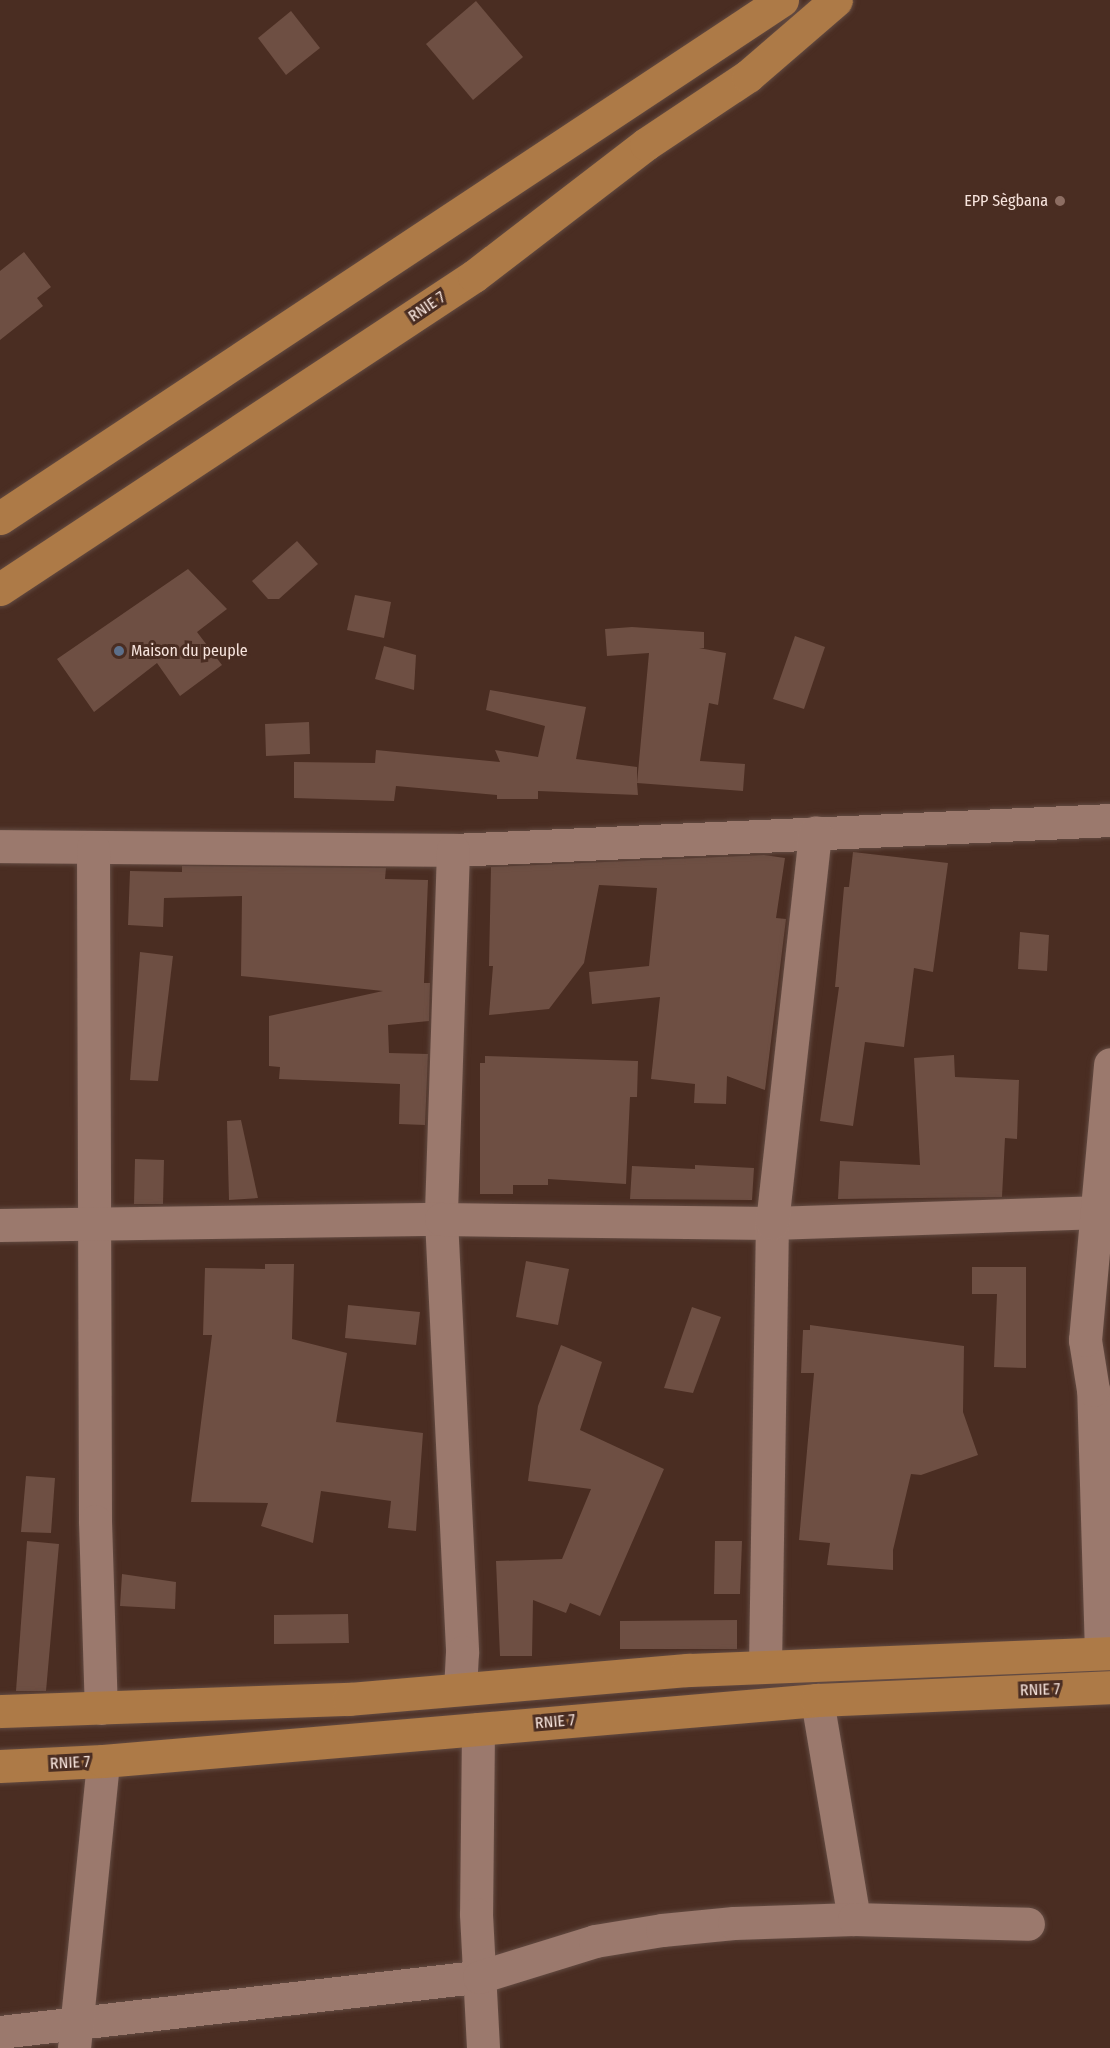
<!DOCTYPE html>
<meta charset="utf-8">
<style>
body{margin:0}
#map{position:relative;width:1110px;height:2048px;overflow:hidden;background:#4a2d22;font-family:"Fira Sans Condensed",sans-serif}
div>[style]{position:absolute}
.building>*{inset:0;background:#6e4f43}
.roads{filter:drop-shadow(0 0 2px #634b42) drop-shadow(0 0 2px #634b42)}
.minor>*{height:33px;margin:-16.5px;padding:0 16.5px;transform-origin:16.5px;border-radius:16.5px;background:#9b796d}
.major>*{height:33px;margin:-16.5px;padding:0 16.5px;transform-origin:16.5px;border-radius:16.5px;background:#ad7a47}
.dots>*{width:16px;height:16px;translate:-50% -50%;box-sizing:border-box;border:3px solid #4a2d22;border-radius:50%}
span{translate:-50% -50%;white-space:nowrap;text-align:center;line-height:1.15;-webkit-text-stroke:6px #4a2d22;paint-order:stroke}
.poi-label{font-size:16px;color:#f7e4dd}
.right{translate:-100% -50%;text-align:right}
.left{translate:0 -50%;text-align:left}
.street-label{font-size:16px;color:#f7e4dd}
</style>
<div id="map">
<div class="building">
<i style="clip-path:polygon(476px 1px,523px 57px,473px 100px,426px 44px)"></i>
<i style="clip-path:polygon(291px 11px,320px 48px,286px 75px,258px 38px)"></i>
<i style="clip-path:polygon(24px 252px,51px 287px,37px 298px,43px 306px,0 340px,0 271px)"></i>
<i style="clip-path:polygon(297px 541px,318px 564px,279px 599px,268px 599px,252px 581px)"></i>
<i style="clip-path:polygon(188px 569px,227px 609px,197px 632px,222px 665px,180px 696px,157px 663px,94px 712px,57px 659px)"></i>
<i style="clip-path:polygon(355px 595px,391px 602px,384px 638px,347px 630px)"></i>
<i style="clip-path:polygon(632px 627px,704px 632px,704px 648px,699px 648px,726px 653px,718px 705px,709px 703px,700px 761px,745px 764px,743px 791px,637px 783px,638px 795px,538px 791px,538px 799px,497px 799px,497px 795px,396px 786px,394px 801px,294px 798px,294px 762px,375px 763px,376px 750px,500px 762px,495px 750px,538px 757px,545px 726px,486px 710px,490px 690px,586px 707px,576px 759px,637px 767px,637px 783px,649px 653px,607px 656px,605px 629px)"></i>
<i style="clip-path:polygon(795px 636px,825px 647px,804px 709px,773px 699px)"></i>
<i style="clip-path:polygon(384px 646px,416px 655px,414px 690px,375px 679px)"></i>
<i style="clip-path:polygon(309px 722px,310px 754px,266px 756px,265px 724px)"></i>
<i style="clip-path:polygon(853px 852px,948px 863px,933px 972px,914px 968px,904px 1047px,865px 1042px,853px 1126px,820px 1121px,839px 987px,835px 987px,844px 887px,849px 887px)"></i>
<i style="clip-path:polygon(764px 855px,785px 858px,776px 918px,786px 919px,765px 1090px,727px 1076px,726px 1104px,694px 1103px,695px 1084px,651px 1079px,660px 997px,592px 1004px,589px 972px,649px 966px,657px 888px,599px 885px,584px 963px,549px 1009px,489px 1015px,493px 966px,489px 966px,491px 867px)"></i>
<i style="clip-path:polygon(182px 866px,386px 868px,385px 879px,428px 880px,424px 983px,430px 983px,429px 1021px,388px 1025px,389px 1053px,428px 1054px,425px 1125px,399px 1124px,400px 1084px,279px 1079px,280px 1067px,269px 1066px,269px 1016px,383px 991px,241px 976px,242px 896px,164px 898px,163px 927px,128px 925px,130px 871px,182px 872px)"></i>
<i style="clip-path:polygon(1020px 932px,1049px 935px,1047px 971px,1018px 969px)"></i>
<i style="clip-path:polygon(140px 952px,173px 956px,158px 1081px,130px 1080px)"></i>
<i style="clip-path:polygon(954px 1055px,955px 1077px,1019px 1080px,1017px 1139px,1005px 1138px,1002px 1197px,838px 1199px,840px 1161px,920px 1165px,914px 1058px)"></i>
<i style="clip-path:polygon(485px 1056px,638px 1061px,637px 1097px,630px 1097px,626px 1184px,548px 1179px,548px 1185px,513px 1185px,513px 1194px,480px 1194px,480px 1063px,485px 1063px)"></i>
<i style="clip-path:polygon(241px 1120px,258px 1198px,229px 1200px,227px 1121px)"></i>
<i style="clip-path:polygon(135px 1159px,164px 1160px,163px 1204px,134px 1204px)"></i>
<i style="clip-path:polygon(695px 1165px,754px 1168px,752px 1200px,630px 1199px,632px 1166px,695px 1169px)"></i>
<i style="clip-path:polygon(526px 1261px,569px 1269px,558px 1325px,516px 1317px)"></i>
<i style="clip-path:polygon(265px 1264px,294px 1264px,292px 1339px,347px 1353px,336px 1422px,423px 1433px,416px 1531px,388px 1528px,391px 1501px,321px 1491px,313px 1543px,261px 1526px,268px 1503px,191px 1502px,212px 1335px,203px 1335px,205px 1268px,265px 1269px)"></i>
<i style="clip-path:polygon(972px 1267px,1026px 1267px,1026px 1368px,994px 1367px,997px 1294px,972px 1294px)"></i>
<i style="clip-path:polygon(348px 1305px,420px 1312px,416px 1345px,345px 1338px)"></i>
<i style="clip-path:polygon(692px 1307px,721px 1317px,693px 1393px,664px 1388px)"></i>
<i style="clip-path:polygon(810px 1325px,964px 1346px,963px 1412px,978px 1455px,921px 1475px,911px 1474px,893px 1550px,893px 1570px,827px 1565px,830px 1543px,799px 1540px,814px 1373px,801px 1373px,803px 1330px,810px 1330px)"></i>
<i style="clip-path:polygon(561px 1345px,602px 1362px,580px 1430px,664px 1469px,600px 1616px,570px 1603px,566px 1613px,533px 1600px,532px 1656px,500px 1656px,496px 1561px,562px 1559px,591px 1489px,528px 1481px,538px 1406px)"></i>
<i style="clip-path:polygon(26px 1476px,55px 1478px,51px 1533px,21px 1532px)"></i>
<i style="clip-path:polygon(27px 1541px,59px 1544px,46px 1691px,16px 1691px)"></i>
<i style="clip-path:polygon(715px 1541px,742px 1541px,740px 1594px,714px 1594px)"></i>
<i style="clip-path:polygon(122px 1574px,176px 1582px,175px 1609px,120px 1606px)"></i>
<i style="clip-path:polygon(348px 1614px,349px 1643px,274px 1644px,274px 1615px)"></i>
<i style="clip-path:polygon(737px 1620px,737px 1649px,620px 1649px,620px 1621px)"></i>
</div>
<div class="roads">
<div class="minor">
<i style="left:0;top:846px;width:453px;rotate:0.5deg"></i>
<i style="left:453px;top:850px;width:658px;rotate:-2.61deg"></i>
<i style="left:93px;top:848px;width:673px;rotate:89.83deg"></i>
<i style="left:95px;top:1521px;width:187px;rotate:88.2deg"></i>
<i style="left:453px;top:850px;width:369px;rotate:91.9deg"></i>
<i style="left:441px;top:1219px;width:434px;rotate:87.2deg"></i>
<i style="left:462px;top:1652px;width:37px;rotate:93deg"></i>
<i style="left:0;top:1225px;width:441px;rotate:-0.8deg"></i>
<i style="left:441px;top:1219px;width:331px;rotate:0.7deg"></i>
<i style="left:772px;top:1223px;width:338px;rotate:-1.9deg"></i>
<i style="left:1101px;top:1653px;width:263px;rotate:-91.7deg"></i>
<i style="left:1093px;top:1390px;width:51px;rotate:-99.1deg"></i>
<i style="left:1085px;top:1340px;width:277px;rotate:-84.8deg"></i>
<i style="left:765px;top:1666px;width:443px;rotate:-89.1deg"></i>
<i style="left:772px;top:1223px;width:393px;rotate:-83.7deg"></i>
<i style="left:817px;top:1700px;width:222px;rotate:80.4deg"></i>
<i style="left:478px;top:1729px;width:185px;rotate:90.6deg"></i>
<i style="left:476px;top:1914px;width:134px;rotate:87deg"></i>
<i style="left:0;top:2032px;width:482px;rotate:-6.6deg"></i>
<i style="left:479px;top:1977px;width:121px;rotate:-17.2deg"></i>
<i style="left:595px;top:1941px;width:68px;rotate:-9.3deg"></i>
<i style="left:662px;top:1930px;width:72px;rotate:-5.6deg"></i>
<i style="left:734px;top:1923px;width:120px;rotate:-1.9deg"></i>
<i style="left:854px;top:1919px;width:174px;rotate:1.6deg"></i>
<i style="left:74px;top:2048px;width:288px;rotate:-84.2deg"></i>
</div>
<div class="major">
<i style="left:0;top:518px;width:938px;rotate:-33.52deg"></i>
<i style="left:0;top:589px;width:568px;rotate:-33.44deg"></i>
<i style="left:474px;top:276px;width:217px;rotate:-37.5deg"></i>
<i style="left:646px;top:144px;width:123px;rotate:-33.7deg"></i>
<i style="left:748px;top:76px;width:116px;rotate:-40.8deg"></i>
<i style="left:0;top:1711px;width:349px;rotate:-2deg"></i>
<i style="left:349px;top:1699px;width:340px;rotate:-4.9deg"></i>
<i style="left:688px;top:1670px;width:422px;rotate:-2.3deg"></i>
<i style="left:0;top:1766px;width:103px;rotate:-2.8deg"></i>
<i style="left:103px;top:1761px;width:717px;rotate:-4.88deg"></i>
<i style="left:817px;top:1700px;width:293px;rotate:-2.5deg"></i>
</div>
</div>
<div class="dots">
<i style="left:1060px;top:201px;background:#8d6e63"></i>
<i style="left:119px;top:651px;background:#5c6f8a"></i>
</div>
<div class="poi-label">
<span class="right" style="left:1048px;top:201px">EPP Sègbana</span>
<span class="left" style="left:131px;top:651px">Maison du peuple</span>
</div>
<div class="street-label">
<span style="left:427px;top:307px;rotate:-34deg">RNIE 7</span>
<span style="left:1040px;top:1690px;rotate:-2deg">RNIE 7</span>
<span style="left:555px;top:1722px;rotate:-5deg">RNIE 7</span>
<span style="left:70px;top:1763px;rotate:-3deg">RNIE 7</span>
</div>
</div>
